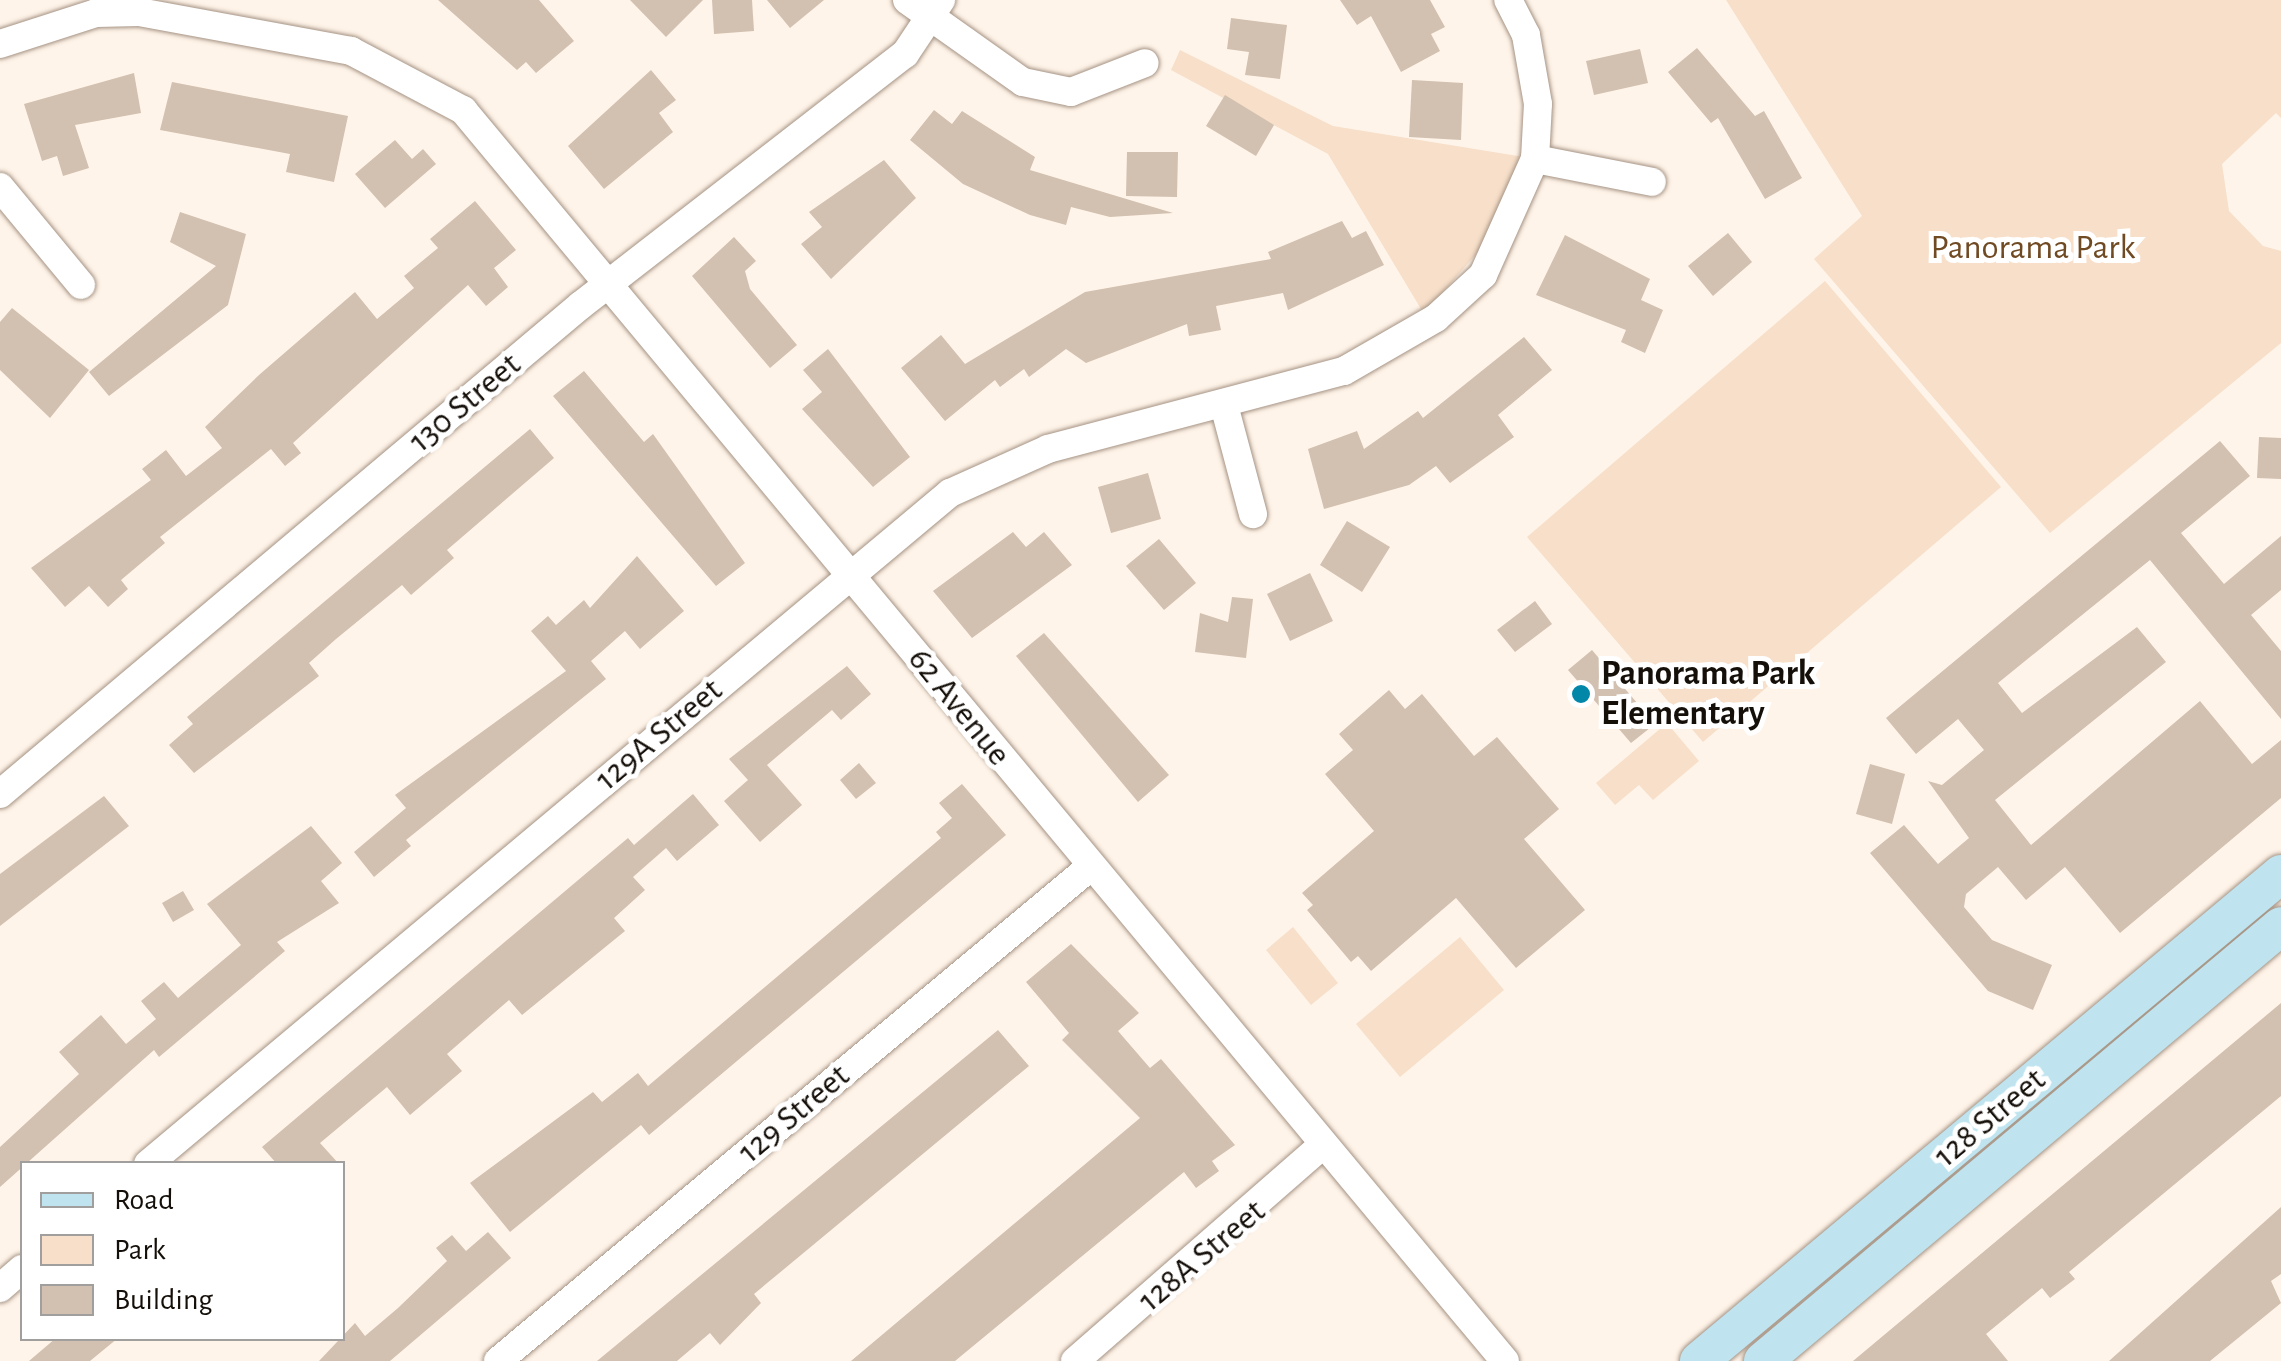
<!DOCTYPE html>
<style>
body{margin:0}
#map{position:relative;width:2281px;height:1361px;overflow:hidden;background:#fff4e9;font-family:"Alegreya Sans",sans-serif}
div>[style]{position:absolute}
.green>*{inset:0;background:#f7dfc9}
.building>*{inset:0;background:#d2c0b0}
.roads{filter:drop-shadow(0 0 2px #a59384) drop-shadow(0 0 2px #a59384)}
.street>*{height:28px;margin:-14px;padding:0 14px;transform-origin:14px;border-radius:14px;background:#fff}
.secondary>*{height:38px;margin:-19px;padding:0 19px;transform-origin:19px;border-radius:19px;background:#bfe4ef}
.dots>*{width:28px;height:28px;translate:-50% -50%;box-sizing:border-box;border:5px solid #fff;border-radius:50%}
span{translate:-50% -50%;white-space:nowrap;text-align:center;line-height:1.15;-webkit-text-stroke:10px #fff;paint-order:stroke}
.park-label{font-size:35px;color:#704a23}
.street-label{font-size:35px;color:#150f09}
.poi-label{font-size:35px;color:#150f09;font-weight:700}
.left{translate:0 -50%;text-align:left}
.legend{position:absolute;left:20px;top:1161px;width:325px;height:180px;box-sizing:border-box;background:#fff;border:2px solid #a19f9d;margin:0;padding:12px 18px;list-style:none;font-size:30px;color:#150f09}
.legend li{display:flex;align-items:center;gap:20px;height:50px}
.legend b{width:50px;border:2px solid #a19f9d}
</style>
<div id="map">
<div class="green">
<i style="clip-path:polygon(1726px 0,2281px 0,2281px 118px,2276px 113px,2222px 164px,2229px 211px,2263px 246px,2281px 251px,2281px 343px,2050px 533px,1814px 259px,1862px 216px)"></i>
<i style="clip-path:polygon(1180px 50px,1333px 126px,1524px 157px,1504px 222px,1424px 314px,1328px 154px,1171px 70px)"></i>
<i style="clip-path:polygon(1825px 281px,2001px 487px,1703px 742px,1527px 537px)"></i>
<i style="clip-path:polygon(1667px 723px,1699px 761px,1653px 800px,1639px 785px,1615px 805px,1596px 783px)"></i>
<i style="clip-path:polygon(1293px 927px,1338px 983px,1311px 1005px,1266px 950px)"></i>
<i style="clip-path:polygon(1460px 937px,1504px 990px,1400px 1077px,1356px 1024px)"></i>
</div>
<div class="building">
<i style="clip-path:polygon(438px 0,539px 0,574px 41px,536px 73px,526px 62px,517px 70px)"></i>
<i style="clip-path:polygon(630px 0,703px 0,666px 37px)"></i>
<i style="clip-path:polygon(712px 0,752px 0,754px 31px,714px 34px)"></i>
<i style="clip-path:polygon(767px 0,824px 0,790px 28px)"></i>
<i style="clip-path:polygon(1340px 0,1430px 0,1445px 27px,1431px 34px,1440px 51px,1401px 72px,1371px 16px,1357px 25px)"></i>
<i style="clip-path:polygon(1231px 18px,1287px 25px,1280px 79px,1245px 75px,1249px 52px,1227px 49px)"></i>
<i style="clip-path:polygon(1697px 48px,1755px 116px,1764px 111px,1802px 178px,1765px 199px,1718px 118px,1711px 123px,1668px 72px)"></i>
<i style="clip-path:polygon(1640px 49px,1648px 83px,1594px 95px,1586px 61px)"></i>
<i style="clip-path:polygon(651px 70px,676px 100px,659px 113px,673px 132px,604px 189px,568px 146px)"></i>
<i style="clip-path:polygon(134px 73px,141px 113px,75px 125px,89px 168px,63px 176px,57px 156px,42px 161px,24px 104px)"></i>
<i style="clip-path:polygon(1412px 80px,1463px 83px,1461px 140px,1409px 137px)"></i>
<i style="clip-path:polygon(172px 82px,348px 116px,334px 182px,286px 172px,290px 154px,160px 130px)"></i>
<i style="clip-path:polygon(1225px 95px,1274px 125px,1256px 156px,1206px 126px)"></i>
<i style="clip-path:polygon(934px 110px,952px 124px,962px 111px,1035px 157px,1030px 170px,1173px 213px,1110px 217px,1071px 207px,1066px 225px,1030px 215px,963px 184px,910px 140px)"></i>
<i style="clip-path:polygon(395px 140px,412px 159px,423px 149px,436px 164px,385px 208px,355px 174px)"></i>
<i style="clip-path:polygon(1127px 152px,1178px 152px,1177px 197px,1126px 196px)"></i>
<i style="clip-path:polygon(884px 160px,916px 198px,831px 279px,801px 244px,822px 227px,809px 212px)"></i>
<i style="clip-path:polygon(475px 201px,516px 250px,494px 268px,508px 287px,486px 306px,468px 285px,293px 443px,301px 453px,285px 466px,271px 449px,160px 537px,165px 543px,121px 580px,128px 589px,108px 607px,89px 586px,65px 607px,31px 568px,151px 480px,142px 469px,166px 450px,186px 476px,222px 448px,205px 427px,259px 375px,355px 292px,377px 319px,414px 288px,404px 276px,438px 248px,430px 239px)"></i>
<i style="clip-path:polygon(180px 212px,246px 234px,228px 305px,109px 396px,89px 372px,216px 266px,170px 242px)"></i>
<i style="clip-path:polygon(1342px 221px,1352px 238px,1366px 231px,1384px 265px,1288px 310px,1283px 293px,1216px 306px,1221px 330px,1189px 336px,1187px 324px,1086px 363px,1066px 349px,1029px 377px,1024px 369px,1000px 387px,995px 380px,945px 421px,901px 368px,941px 335px,965px 364px,1085px 292px,1271px 259px,1268px 252px)"></i>
<i style="clip-path:polygon(1728px 233px,1752px 262px,1713px 296px,1688px 266px)"></i>
<i style="clip-path:polygon(1565px 235px,1650px 279px,1641px 300px,1663px 310px,1645px 353px,1621px 342px,1626px 330px,1536px 295px)"></i>
<i style="clip-path:polygon(734px 237px,756px 261px,745px 271px,750px 289px,797px 345px,770px 368px,692px 276px)"></i>
<i style="clip-path:polygon(12px 308px,89px 370px,50px 418px,0 370px,0 322px)"></i>
<i style="clip-path:polygon(1524px 337px,1552px 370px,1498px 415px,1514px 437px,1450px 483px,1436px 466px,1409px 485px,1324px 509px,1308px 449px,1357px 431px,1364px 449px,1418px 411px,1423px 418px)"></i>
<i style="clip-path:polygon(828px 349px,910px 457px,873px 487px,802px 409px,822px 392px,803px 370px)"></i>
<i style="clip-path:polygon(584px 371px,644px 442px,653px 434px,745px 563px,716px 586px,553px 396px)"></i>
<i style="clip-path:polygon(530px 429px,554px 458px,447px 550px,454px 558px,411px 595px,402px 585px,336px 639px,309px 663px,319px 676px,194px 773px,169px 745px,193px 724px,187px 717px)"></i>
<i style="clip-path:polygon(2259px 437px,2281px 438px,2281px 479px,2257px 478px)"></i>
<i style="clip-path:polygon(2220px 441px,2250px 476px,2181px 533px,2224px 584px,2281px 536px,2281px 590px,2251px 615px,2281px 651px,2281px 719px,2150px 560px,1998px 683px,2022px 713px,2137px 627px,2166px 662px,1995px 800px,2031px 845px,2200px 701px,2252px 764px,2281px 740px,2281px 798px,2120px 933px,2065px 867px,2026px 900px,1998px 867px,1966px 894px,1964px 907px,1992px 940px,2052px 965px,2033px 1010px,1988px 991px,1870px 853px,1904px 825px,1938px 864px,1969px 838px,1928px 781px,1942px 785px,1984px 750px,1958px 719px,1916px 754px,1886px 718px)"></i>
<i style="clip-path:polygon(1148px 473px,1161px 519px,1111px 533px,1098px 487px)"></i>
<i style="clip-path:polygon(1347px 521px,1390px 547px,1362px 592px,1320px 565px)"></i>
<i style="clip-path:polygon(1013px 532px,1026px 547px,1044px 532px,1072px 565px,972px 638px,933px 591px)"></i>
<i style="clip-path:polygon(1159px 539px,1196px 583px,1164px 610px,1126px 566px)"></i>
<i style="clip-path:polygon(637px 556px,684px 611px,640px 649px,625px 631px,591px 661px,606px 679px,406px 840px,411px 846px,374px 877px,354px 852px,406px 808px,395px 795px,566px 671px,531px 631px,548px 616px,556px 625px,584px 600px,590px 608px)"></i>
<i style="clip-path:polygon(1310px 573px,1333px 621px,1290px 641px,1267px 594px)"></i>
<i style="clip-path:polygon(1232px 597px,1253px 599px,1246px 658px,1195px 652px,1200px 613px,1228px 622px)"></i>
<i style="clip-path:polygon(1535px 601px,1552px 624px,1515px 652px,1497px 630px)"></i>
<i style="clip-path:polygon(1044px 633px,1169px 775px,1138px 802px,1016px 656px)"></i>
<i style="clip-path:polygon(1592px 650px,1655px 724px,1631px 743px,1568px 670px)"></i>
<i style="clip-path:polygon(847px 666px,871px 694px,841px 720px,832px 710px,767px 765px,802px 805px,760px 842px,724px 801px,748px 780px,729px 759px)"></i>
<i style="clip-path:polygon(1389px 690px,1405px 709px,1422px 694px,1474px 756px,1497px 737px,1559px 809px,1524px 839px,1585px 910px,1516px 968px,1456px 898px,1371px 971px,1358px 956px,1351px 962px,1307px 910px,1313px 905px,1302px 893px,1374px 831px,1325px 774px,1353px 750px,1339px 734px)"></i>
<i style="clip-path:polygon(859px 763px,876px 783px,856px 799px,840px 780px)"></i>
<i style="clip-path:polygon(1870px 764px,1905px 774px,1892px 824px,1856px 814px)"></i>
<i style="clip-path:polygon(962px 784px,1006px 835px,649px 1135px,641px 1125px,510px 1232px,470px 1183px,593px 1092px,602px 1102px,638px 1073px,648px 1086px,941px 838px,936px 832px,952px 818px,939px 803px)"></i>
<i style="clip-path:polygon(693px 794px,719px 825px,677px 861px,666px 848px,633px 877px,645px 890px,614px 918px,625px 931px,522px 1015px,509px 1000px,447px 1054px,462px 1071px,410px 1115px,387px 1087px,320px 1143px,339px 1164px,277px 1164px,262px 1147px,628px 838px,634px 845px)"></i>
<i style="clip-path:polygon(104px 796px,129px 826px,0 926px,0 874px)"></i>
<i style="clip-path:polygon(311px 826px,342px 863px,321px 881px,339px 903px,277px 942px,285px 951px,159px 1057px,154px 1050px,0 1187px,0 1147px,79px 1074px,59px 1052px,101px 1015px,126px 1044px,156px 1019px,141px 1001px,164px 982px,178px 998px,241px 945px,207px 904px)"></i>
<i style="clip-path:polygon(183px 891px,194px 910px,173px 922px,162px 903px)"></i>
<i style="clip-path:polygon(1071px 944px,1139px 1013px,1118px 1031px,1150px 1068px,1161px 1059px,1235px 1145px,1212px 1161px,1219px 1171px,1196px 1188px,1184px 1172px,955px 1361px,851px 1361px,1140px 1118px,1062px 1040px,1069px 1033px,1026px 982px)"></i>
<i style="clip-path:polygon(2281px 1003px,2281px 1096px,2069px 1272px,2075px 1279px,2050px 1298px,2042px 1288px,1986px 1334px,2008px 1361px,1853px 1361px)"></i>
<i style="clip-path:polygon(998px 1030px,1029px 1066px,754px 1294px,761px 1303px,720px 1345px,710px 1333px,677px 1361px,597px 1361px)"></i>
<i style="clip-path:polygon(2281px 1207px,2281px 1274px,2271px 1281px,2281px 1303px,2210px 1361px,2109px 1361px)"></i>
<i style="clip-path:polygon(488px 1232px,511px 1258px,390px 1361px,319px 1361px,355px 1323px,365px 1336px,398px 1308px,447px 1261px,436px 1248px,452px 1235px,466px 1251px)"></i>
<i style="clip-path:polygon(56px 1338px,118px 1338px,90px 1361px,29px 1361px)"></i>
</div>
<div class="roads">
<div class="street">
<i style="left:907px;top:0;width:142px;rotate:35.3deg"></i>
<i style="left:1023px;top:82px;width:49px;rotate:11.8deg"></i>
<i style="left:1071px;top:92px;width:79px;rotate:-21.4deg"></i>
<i style="left:0;top:44px;width:101px;rotate:-17.9deg"></i>
<i style="left:96px;top:13px;width:43px;rotate:-1.3deg"></i>
<i style="left:139px;top:12px;width:216px;rotate:10.4deg"></i>
<i style="left:351px;top:51px;width:127px;rotate:27.8deg"></i>
<i style="left:463px;top:110px;width:1628px;rotate:50.21deg"></i>
<i style="left:1535px;top:159px;width:119px;rotate:11.1deg"></i>
<i style="left:0;top:187px;width:127px;rotate:50.4deg"></i>
<i style="left:1224px;top:405px;width:113px;rotate:75.1deg"></i>
<i style="left:0;top:794px;width:759px;rotate:-40.09deg"></i>
<i style="left:581px;top:305px;width:410px;rotate:-37.8deg"></i>
<i style="left:905px;top:54px;width:65px;rotate:-56.3deg"></i>
<i style="left:148px;top:1164px;width:1046px;rotate:-39.92deg"></i>
<i style="left:950px;top:493px;width:107px;rotate:-24.2deg"></i>
<i style="left:1048px;top:449px;width:306px;rotate:-14.8deg"></i>
<i style="left:1344px;top:371px;width:106px;rotate:-29.9deg"></i>
<i style="left:1436px;top:318px;width:64px;rotate:-42.5deg"></i>
<i style="left:1483px;top:275px;width:127px;rotate:-65.9deg"></i>
<i style="left:1535px;top:159px;width:55px;rotate:-86.9deg"></i>
<i style="left:1538px;top:104px;width:70px;rotate:-99.9deg"></i>
<i style="left:1526px;top:35px;width:39px;rotate:-117deg"></i>
<i style="left:0;top:1288px;width:29px;rotate:-41deg"></i>
<i style="left:498px;top:1361px;width:771px;rotate:-39.84deg"></i>
<i style="left:1075px;top:1361px;width:329px;rotate:-41.1deg"></i>
</div>
<div class="secondary">
<i style="left:1699px;top:1361px;width:759px;rotate:-39.92deg"></i>
<i style="left:1763px;top:1361px;width:676px;rotate:-40.02deg"></i>
</div>
</div>
<div class="dots">
<i style="left:1581px;top:694px;background:#0387a9"></i>
</div>
<div class="park-label">
<span style="left:2033px;top:248px">Panorama Park</span>
</div>
<div class="street-label">
<span style="left:465px;top:403px;rotate:-40deg">130 Street</span>
<span style="left:959px;top:707px;rotate:51deg">62 Avenue</span>
<span style="left:659px;top:735px;rotate:-40deg">129A Street</span>
<span style="left:794px;top:1114px;rotate:-40deg">129 Street</span>
<span style="left:1990px;top:1118px;rotate:-40deg">128 Street</span>
<span style="left:1202px;top:1256px;rotate:-40deg">128A Street</span>
</div>
<div class="poi-label">
<span class="left" style="left:1601px;top:694px">Panorama Park<br>Elementary</span>
</div>
<ul class="legend">
<li><b style="height:12px;background:#bfe4ef"></b>Road</li>
<li><b style="height:28px;background:#f7dfc9"></b>Park</li>
<li><b style="height:28px;background:#d2c0b0"></b>Building</li>
</ul>
</div>
